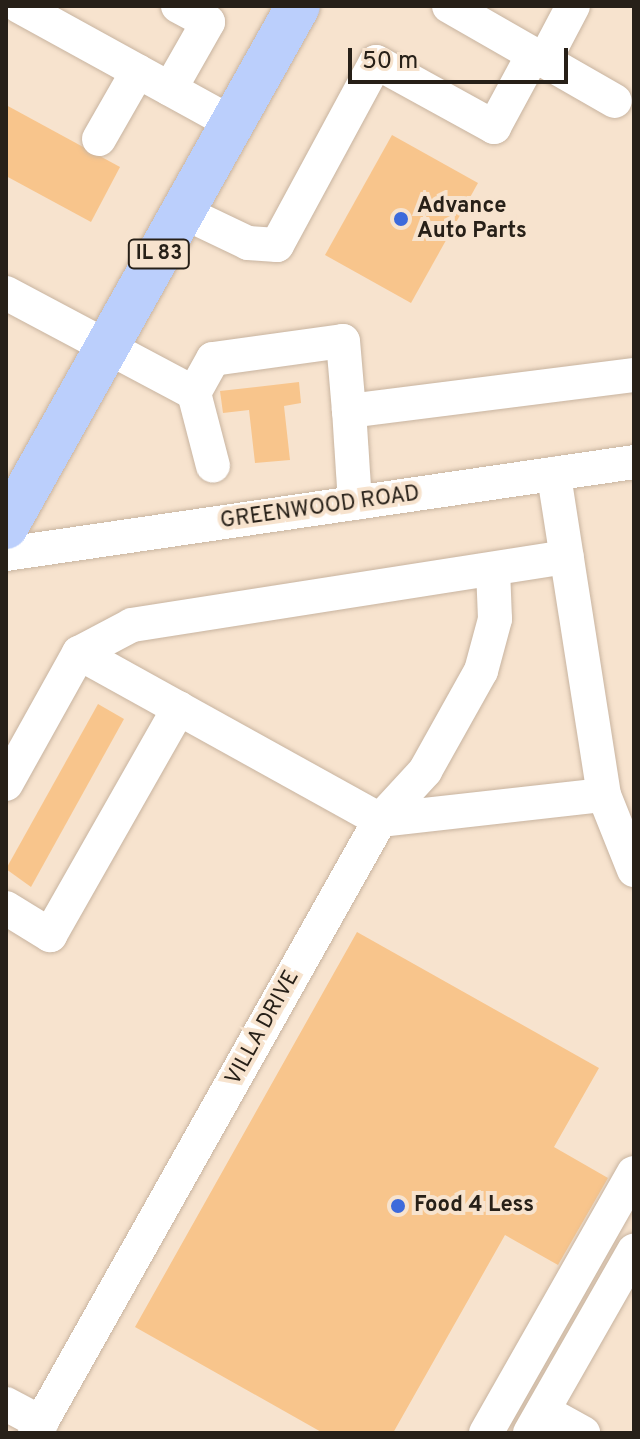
<!DOCTYPE html>
<style>
body{margin:0}
#map{position:relative;width:640px;height:1439px;overflow:hidden;background:#f7e3ce;font-family:Overpass,sans-serif}
div>[style]{position:absolute}
.building>*{inset:0;background:#f8c58c}
.roads{filter:drop-shadow(0 0 2px #c8b4a0) drop-shadow(0 0 2px #c8b4a0)}
.minor>*{height:34px;margin:-17px;padding:0 17px;transform-origin:17px;border-radius:17px;background:#fff}
.major>*{height:44px;margin:-22px;padding:0 22px;transform-origin:22px;border-radius:22px;background:#bbcffc}
.dots>*{width:22px;height:22px;translate:-50% -50%;box-sizing:border-box;border:4px solid #f7e3ce;border-radius:50%}
span{translate:-50% -50%;white-space:nowrap;text-align:center;line-height:1.15;-webkit-text-stroke:8px #f7e3ce;paint-order:stroke}
.shield-label span{padding:2px 6px;background:#f7e3ce;border:2px solid;border-radius:6px;-webkit-text-stroke-width:0}
.shield-label{font-size:20px;color:#272018;font-weight:700}
.poi-label{font-size:22px;color:#272018;font-weight:700}
.left{translate:0 -50%;text-align:left}
.street-label{font-size:22px;color:#272018}
.frame{position:absolute;inset:0;border:8px solid #272018;pointer-events:none}
.scale{position:absolute;left:348px;top:48px;width:220px;height:36px;box-sizing:border-box;border:4px solid #272018;border-top:0;padding-left:10px;font-size:24px;line-height:28px;white-space:nowrap;color:#272018;-webkit-text-stroke:6px #f7e3ce;paint-order:stroke}
</style>
<div id="map">
<div class="building">
<i style="clip-path:polygon(6px 105px,120px 167px,91px 222px,6px 176px)"></i>
<i style="clip-path:polygon(392px 135px,478px 183px,411px 303px,325px 255px)"></i>
<i style="clip-path:polygon(299px 382px,301px 403px,284px 406px,290px 460px,255px 463px,249px 410px,223px 413px,220px 391px)"></i>
<i style="clip-path:polygon(98px 704px,124px 719px,31px 887px,6px 869px)"></i>
<i style="clip-path:polygon(357px 932px,599px 1068px,554px 1147px,608px 1178px,558px 1265px,505px 1235px,393px 1433px,323px 1433px,135px 1327px)"></i>
</div>
<div class="roads">
<div class="minor">
<i style="left:19px;top:6px;width:243px;rotate:28.8deg"></i>
<i style="left:449px;top:6px;width:191px;rotate:29.8deg"></i>
<i style="left:544px;top:61px;width:62px;rotate:-62.2deg"></i>
<i style="left:170px;top:89px;width:77px;rotate:-60.4deg"></i>
<i style="left:208px;top:22px;width:34px;rotate:-152deg"></i>
<i style="left:99px;top:139px;width:78px;rotate:-60.2deg"></i>
<i style="left:183px;top:212px;width:72px;rotate:25.5deg"></i>
<i style="left:248px;top:243px;width:29px;rotate:4deg"></i>
<i style="left:277px;top:245px;width:208px;rotate:-61.6deg"></i>
<i style="left:376px;top:62px;width:135px;rotate:28.8deg"></i>
<i style="left:494px;top:127px;width:82px;rotate:-61.6deg"></i>
<i style="left:6px;top:293px;width:213px;rotate:28deg"></i>
<i style="left:194px;top:393px;width:39px;rotate:-61deg"></i>
<i style="left:213px;top:359px;width:131px;rotate:-7.9deg"></i>
<i style="left:343px;top:341px;width:70px;rotate:85.1deg"></i>
<i style="left:194px;top:393px;width:75px;rotate:75.4deg"></i>
<i style="left:355px;top:503px;width:92px;rotate:-93.7deg"></i>
<i style="left:349px;top:411px;width:287px;rotate:-7.2deg"></i>
<i style="left:6px;top:554px;width:635px;rotate:-8.33deg"></i>
<i style="left:79px;top:653px;width:60px;rotate:-27.8deg"></i>
<i style="left:132px;top:625px;width:440px;rotate:-8.9deg"></i>
<i style="left:6px;top:784px;width:150px;rotate:-60.9deg"></i>
<i style="left:79px;top:653px;width:344px;rotate:29deg"></i>
<i style="left:604px;top:795px;width:81px;rotate:68.2deg"></i>
<i style="left:380px;top:820px;width:225px;rotate:-6.4deg"></i>
<i style="left:604px;top:795px;width:325px;rotate:-98.9deg"></i>
<i style="left:6px;top:908px;width:52px;rotate:31.5deg"></i>
<i style="left:50px;top:935px;width:261px;rotate:-60.4deg"></i>
<i style="left:6px;top:1404px;width:40px;rotate:28deg"></i>
<i style="left:543px;top:1411px;width:46px;rotate:28.8deg"></i>
<i style="left:35px;top:1433px;width:703px;rotate:-60.63deg"></i>
<i style="left:380px;top:820px;width:67px;rotate:-47.4deg"></i>
<i style="left:425px;top:771px;width:115px;rotate:-60.8deg"></i>
<i style="left:481px;top:671px;width:54px;rotate:-74.9deg"></i>
<i style="left:495px;top:619px;width:50px;rotate:-92.3deg"></i>
<i style="left:486px;top:1433px;width:299px;rotate:-60.4deg"></i>
<i style="left:530px;top:1433px;width:210px;rotate:-60.3deg"></i>
</div>
<div class="major">
<i style="left:6px;top:527px;width:597px;rotate:-60.73deg"></i>
</div>
</div>
<div class="dots">
<i style="left:401px;top:219px;background:#3d6adb"></i>
<i style="left:398px;top:1206px;background:#3d6adb"></i>
</div>
<div class="shield-label">
<span style="left:159px;top:254px">IL 83</span>
</div>
<div class="poi-label">
<span class="left" style="left:417px;top:219px">Advance<br>Auto Parts</span>
<span class="left" style="left:414px;top:1206px">Food 4 Less</span>
</div>
<div class="street-label">
<span style="left:320px;top:508px;rotate:-8deg">GREENWOOD ROAD</span>
<span style="left:263px;top:1028px;rotate:-61deg">VILLA DRIVE</span>
</div>
<div class="frame"></div>
<div class="scale">50 m</div>
</div>
